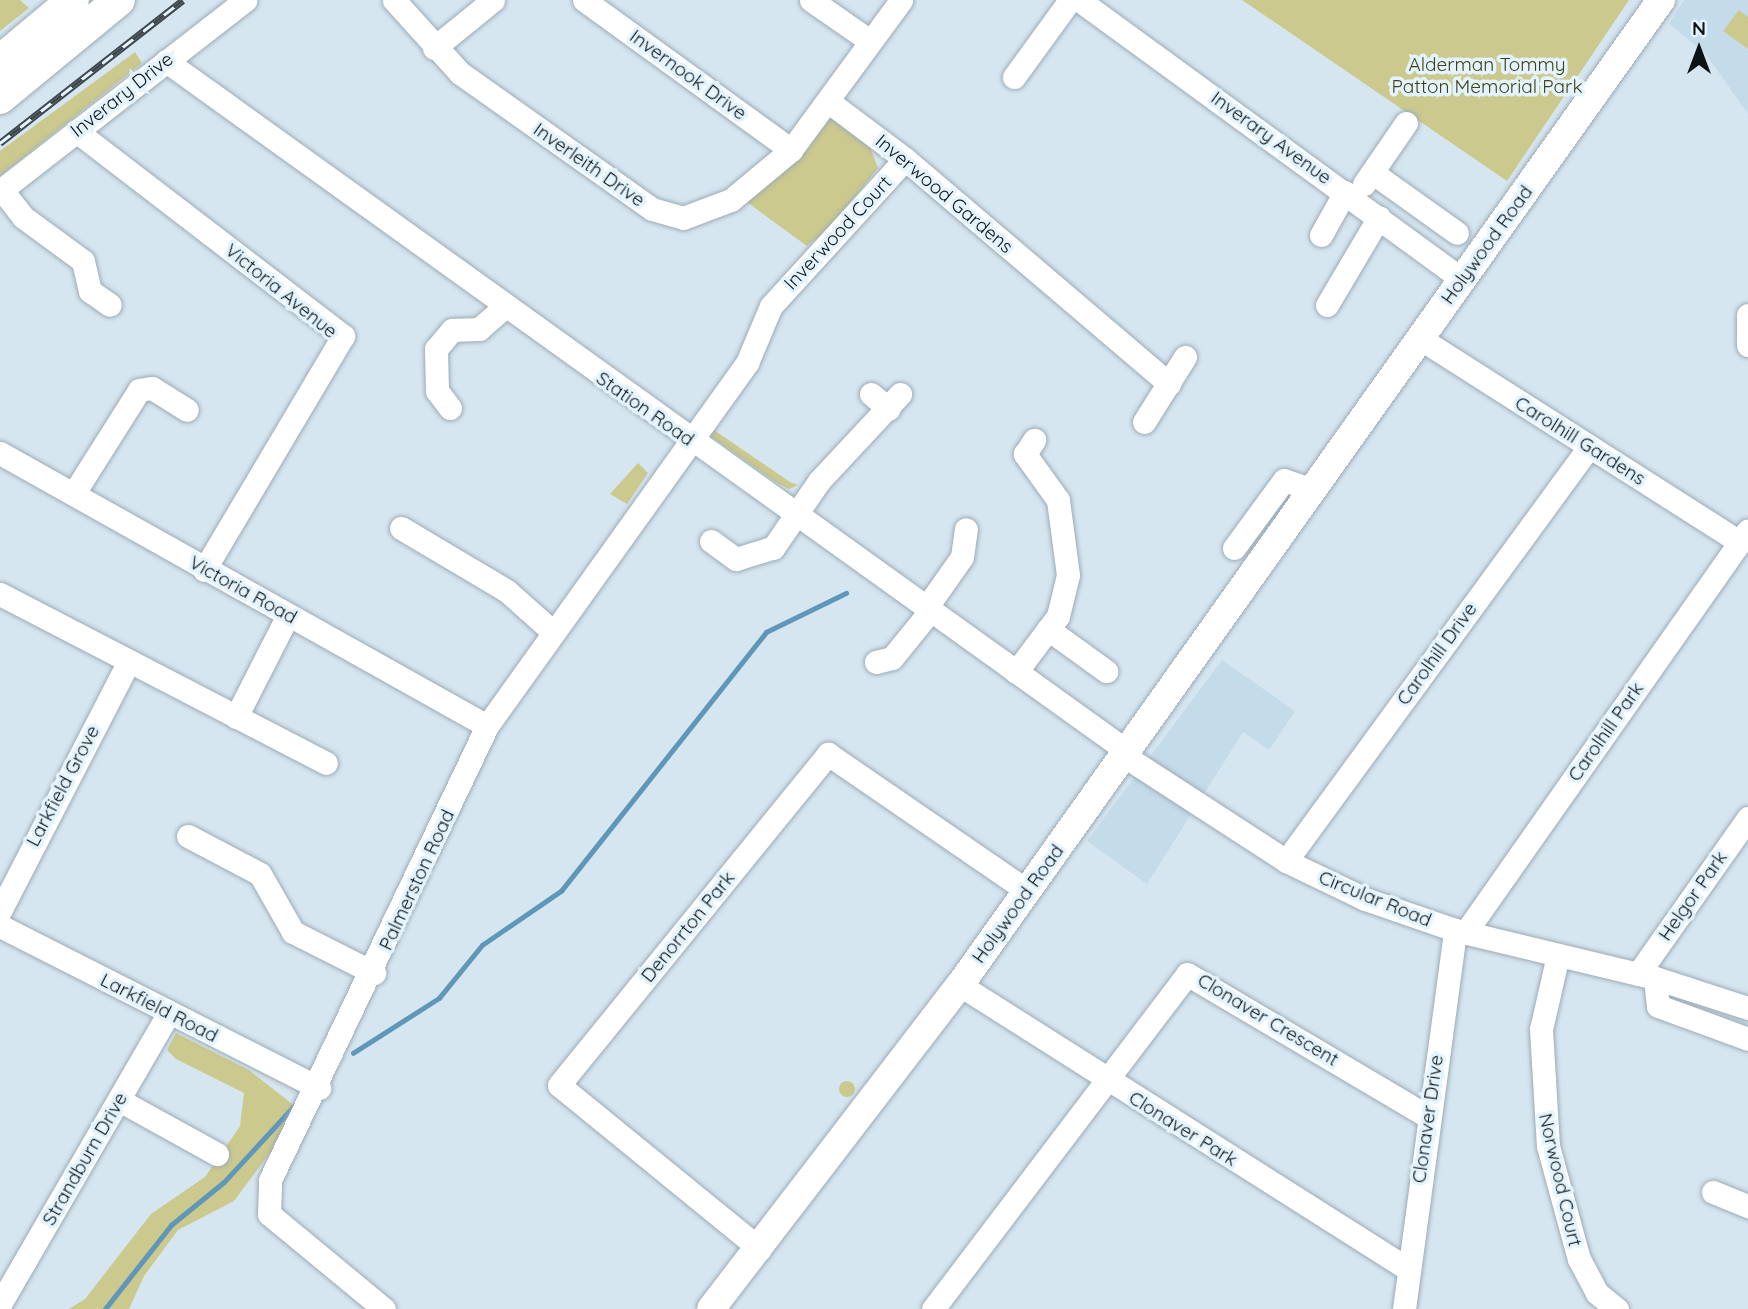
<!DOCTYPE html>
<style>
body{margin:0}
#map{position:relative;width:1748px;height:1309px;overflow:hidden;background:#d6e6f1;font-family:Quicksand,sans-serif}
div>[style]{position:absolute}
.built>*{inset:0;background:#c4dbea}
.green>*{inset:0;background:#cbc98e}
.round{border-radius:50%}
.stream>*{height:4.5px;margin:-2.25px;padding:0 2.25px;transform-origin:2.25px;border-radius:2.25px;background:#5f97b9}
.roads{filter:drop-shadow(0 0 2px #9cabb5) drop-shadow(0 0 2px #9cabb5)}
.minor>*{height:23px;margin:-11.5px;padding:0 11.5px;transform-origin:11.5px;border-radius:11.5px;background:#fff}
.major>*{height:28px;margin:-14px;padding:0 14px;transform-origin:14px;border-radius:14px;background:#fff}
.highway>*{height:32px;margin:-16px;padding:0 16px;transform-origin:16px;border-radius:16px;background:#fff}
.rail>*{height:7px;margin-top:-3.5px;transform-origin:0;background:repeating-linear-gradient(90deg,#e3f4fe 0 13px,#3f474c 0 26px);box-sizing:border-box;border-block:2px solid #3f474c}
span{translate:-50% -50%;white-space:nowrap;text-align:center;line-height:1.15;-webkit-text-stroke:7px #e3f4fe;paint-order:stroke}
.park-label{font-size:19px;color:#434113}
.street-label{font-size:19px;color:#0c1215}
.north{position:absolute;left:1664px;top:14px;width:70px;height:70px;-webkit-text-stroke:5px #e3f4fe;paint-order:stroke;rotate:0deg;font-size:19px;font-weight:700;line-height:28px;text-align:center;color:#0c1215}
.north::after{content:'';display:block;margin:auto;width:24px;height:32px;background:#0c1215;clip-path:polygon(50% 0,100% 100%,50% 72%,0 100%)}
</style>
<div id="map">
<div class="built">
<i style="clip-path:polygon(1684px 0,1748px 0,1748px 114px,1705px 53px,1669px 24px)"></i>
<i style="clip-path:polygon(1222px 660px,1295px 711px,1269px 750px,1243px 732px,1147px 884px,1087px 841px)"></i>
</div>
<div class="green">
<i style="clip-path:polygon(0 0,20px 0,29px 8px,0 31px)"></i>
<i style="clip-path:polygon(1242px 0,1629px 0,1507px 181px)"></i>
<i style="clip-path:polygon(1739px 10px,1748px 17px,1748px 49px,1723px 31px)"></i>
<i style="clip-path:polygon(135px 52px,142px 63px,0 176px,0 151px)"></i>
<i style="clip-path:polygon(832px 116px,868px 142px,878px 168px,831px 227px,807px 246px,744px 200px,786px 169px)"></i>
<i style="clip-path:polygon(711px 428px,790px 482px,798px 485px,789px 489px,777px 483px,706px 433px)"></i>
<i style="clip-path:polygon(638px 463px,648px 473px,627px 504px,610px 494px)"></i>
<i style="clip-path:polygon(176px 1033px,249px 1070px,301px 1111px,234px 1201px,178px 1230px,144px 1276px,129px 1309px,69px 1309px,85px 1299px,151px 1214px,205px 1177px,240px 1126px,244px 1093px,176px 1059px,167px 1050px)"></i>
<i class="round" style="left:839px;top:1081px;width:16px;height:16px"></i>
</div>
<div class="stream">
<i style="left:353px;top:1053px;width:102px;rotate:-32.6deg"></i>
<i style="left:439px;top:998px;width:68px;rotate:-50.9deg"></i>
<i style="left:482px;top:945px;width:96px;rotate:-34.4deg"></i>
<i style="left:561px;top:891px;width:330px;rotate:-51.6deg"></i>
<i style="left:766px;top:632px;width:89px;rotate:-26deg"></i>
<i style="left:105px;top:1309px;width:107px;rotate:-51.8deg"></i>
<i style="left:171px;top:1225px;width:68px;rotate:-39.1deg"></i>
<i style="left:224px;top:1182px;width:102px;rotate:-47.4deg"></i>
</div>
<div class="roads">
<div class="minor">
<i style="left:394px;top:0;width:98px;rotate:47.9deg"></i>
<i style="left:460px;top:73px;width:235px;rotate:35.3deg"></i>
<i style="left:652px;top:209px;width:32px;rotate:16deg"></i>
<i style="left:683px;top:218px;width:51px;rotate:-20.6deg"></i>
<i style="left:731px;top:200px;width:78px;rotate:-39.8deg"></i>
<i style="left:791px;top:150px;width:186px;rotate:-53.7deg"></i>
<i style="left:584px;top:0;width:256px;rotate:35.9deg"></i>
<i style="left:811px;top:0;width:72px;rotate:34.8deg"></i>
<i style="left:1079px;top:0;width:474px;rotate:36.1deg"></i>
<i style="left:434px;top:48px;width:76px;rotate:-39.1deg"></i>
<i style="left:166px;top:61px;width:1183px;rotate:35.68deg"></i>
<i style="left:1014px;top:77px;width:95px;rotate:-54deg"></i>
<i style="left:829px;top:102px;width:95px;rotate:36.9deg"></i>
<i style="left:905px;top:159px;width:347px;rotate:40.4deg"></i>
<i style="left:76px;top:131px;width:337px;rotate:37.5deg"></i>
<i style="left:343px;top:336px;width:272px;rotate:120.7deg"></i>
<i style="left:1373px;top:173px;width:103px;rotate:35.5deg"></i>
<i style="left:1364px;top:184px;width:74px;rotate:-55.5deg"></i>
<i style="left:2px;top:190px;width:34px;rotate:52deg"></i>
<i style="left:23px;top:217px;width:74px;rotate:36.3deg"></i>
<i style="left:83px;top:261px;width:31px;rotate:77deg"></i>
<i style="left:90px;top:291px;width:24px;rotate:35deg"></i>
<i style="left:0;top:191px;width:311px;rotate:-37.9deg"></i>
<i style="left:1321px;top:235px;width:49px;rotate:-60.8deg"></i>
<i style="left:1327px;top:305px;width:102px;rotate:-59.4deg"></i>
<i style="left:1748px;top:315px;width:30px;rotate:90deg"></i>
<i style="left:1421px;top:339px;width:378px;rotate:32.5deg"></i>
<i style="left:871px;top:394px;width:23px;rotate:40deg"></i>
<i style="left:450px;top:408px;width:21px;rotate:-127deg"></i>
<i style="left:437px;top:391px;width:42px;rotate:-91.4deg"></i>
<i style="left:436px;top:349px;width:25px;rotate:-50deg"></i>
<i style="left:452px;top:330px;width:27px;rotate:-2deg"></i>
<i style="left:479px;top:329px;width:32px;rotate:-41deg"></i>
<i style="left:1144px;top:422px;width:77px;rotate:-57.8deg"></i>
<i style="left:0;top:453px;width:558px;rotate:29.27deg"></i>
<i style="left:74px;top:493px;width:122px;rotate:-57.7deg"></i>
<i style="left:139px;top:390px;width:13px;rotate:-9deg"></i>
<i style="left:152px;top:388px;width:41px;rotate:32.2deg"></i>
<i style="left:401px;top:528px;width:123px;rotate:30.7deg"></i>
<i style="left:507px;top:591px;width:62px;rotate:41.7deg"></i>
<i style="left:711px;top:541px;width:31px;rotate:36deg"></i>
<i style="left:736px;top:559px;width:39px;rotate:-17deg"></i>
<i style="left:773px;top:548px;width:81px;rotate:-55.5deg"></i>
<i style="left:819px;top:481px;width:119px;rotate:-47deg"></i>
<i style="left:1234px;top:548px;width:84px;rotate:-53.7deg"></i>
<i style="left:1284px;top:480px;width:31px;rotate:19deg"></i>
<i style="left:0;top:594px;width:367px;rotate:27.4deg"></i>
<i style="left:926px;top:608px;width:62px;rotate:-54.8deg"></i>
<i style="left:962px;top:557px;width:28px;rotate:-82deg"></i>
<i style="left:1048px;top:629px;width:72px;rotate:35.9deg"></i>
<i style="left:876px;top:662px;width:16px;rotate:-14deg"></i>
<i style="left:892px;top:658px;width:60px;rotate:-51deg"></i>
<i style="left:1016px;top:672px;width:70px;rotate:-53.1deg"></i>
<i style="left:1058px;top:616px;width:42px;rotate:-76.3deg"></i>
<i style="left:1068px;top:575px;width:76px;rotate:-97.6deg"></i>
<i style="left:1058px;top:500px;width:57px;rotate:-125.7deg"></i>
<i style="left:1025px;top:454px;width:17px;rotate:-57deg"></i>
<i style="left:236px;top:717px;width:114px;rotate:-63deg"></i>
<i style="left:1123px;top:755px;width:194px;rotate:33deg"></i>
<i style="left:1286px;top:861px;width:88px;rotate:25.7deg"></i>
<i style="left:1365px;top:899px;width:95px;rotate:19deg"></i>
<i style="left:1455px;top:930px;width:206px;rotate:13.5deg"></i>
<i style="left:1655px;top:978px;width:98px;rotate:17.9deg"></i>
<i style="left:188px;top:836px;width:81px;rotate:27.8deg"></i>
<i style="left:260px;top:874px;width:67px;rotate:60.4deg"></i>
<i style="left:293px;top:932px;width:91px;rotate:26.8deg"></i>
<i style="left:1286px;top:861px;width:513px;rotate:-53.8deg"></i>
<i style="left:0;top:911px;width:281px;rotate:-62.7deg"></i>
<i style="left:0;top:926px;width:358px;rotate:26.9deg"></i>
<i style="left:1465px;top:933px;width:492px;rotate:-54.9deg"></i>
<i style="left:1558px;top:955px;width:76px;rotate:102.9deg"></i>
<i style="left:1541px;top:1029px;width:117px;rotate:86.6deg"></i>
<i style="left:1548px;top:1146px;width:117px;rotate:74.7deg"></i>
<i style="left:1579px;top:1259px;width:38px;rotate:62deg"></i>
<i style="left:1597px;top:1293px;width:26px;rotate:39deg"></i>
<i style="left:1638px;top:974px;width:191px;rotate:-54.8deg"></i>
<i style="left:1655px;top:978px;width:28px;rotate:84deg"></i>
<i style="left:1658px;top:1006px;width:96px;rotate:20.1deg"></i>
<i style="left:960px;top:985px;width:530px;rotate:32.37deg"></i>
<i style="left:119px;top:1100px;width:112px;rotate:28.9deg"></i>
<i style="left:1713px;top:1192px;width:38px;rotate:22deg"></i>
<i style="left:760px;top:1249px;width:259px;rotate:-140.8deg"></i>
<i style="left:559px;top:1085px;width:427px;rotate:-50.9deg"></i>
<i style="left:828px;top:754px;width:242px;rotate:34.5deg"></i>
<i style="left:0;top:1304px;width:337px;rotate:-59.9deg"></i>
<i style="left:384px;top:1309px;width:149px;rotate:-140.4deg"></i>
<i style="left:269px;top:1214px;width:34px;rotate:-88deg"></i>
<i style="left:270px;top:1180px;width:503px;rotate:-64.45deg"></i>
<i style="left:487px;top:726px;width:447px;rotate:-54.4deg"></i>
<i style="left:747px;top:363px;width:62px;rotate:-67.2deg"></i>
<i style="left:771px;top:306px;width:199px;rotate:-47.6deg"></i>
<i style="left:933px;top:1309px;width:420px;rotate:-52.8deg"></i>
<i style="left:1187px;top:974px;width:279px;rotate:30.6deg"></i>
<i style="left:1404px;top:1309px;width:382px;rotate:-82.3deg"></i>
</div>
<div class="major">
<i style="left:711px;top:1309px;width:409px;rotate:-52.5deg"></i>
<i style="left:960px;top:985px;width:1209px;rotate:-54.56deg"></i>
</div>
<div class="highway">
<i style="left:0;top:61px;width:95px;rotate:-39.9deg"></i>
<i style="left:0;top:98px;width:154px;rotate:-39.5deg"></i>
</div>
</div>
<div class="rail">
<i style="left:0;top:143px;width:232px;rotate:-38deg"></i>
</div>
<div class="park-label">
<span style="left:1487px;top:76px">Alderman Tommy<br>Patton Memorial Park</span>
</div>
<div class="street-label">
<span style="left:688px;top:75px;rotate:36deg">Invernook Drive</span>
<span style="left:122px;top:95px;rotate:-38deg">Inverary Drive</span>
<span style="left:1271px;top:138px;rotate:36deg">Inverary Avenue</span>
<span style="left:589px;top:165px;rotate:35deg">Inverleith Drive</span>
<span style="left:944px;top:194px;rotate:40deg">Inverwood Gardens</span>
<span style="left:838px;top:233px;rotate:-47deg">Inverwood Court</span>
<span style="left:1487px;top:245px;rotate:-54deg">Holywood Road</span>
<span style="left:281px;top:291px;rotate:39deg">Victoria Avenue</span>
<span style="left:645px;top:409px;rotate:35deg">Station Road</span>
<span style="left:1580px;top:441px;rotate:32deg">Carolhill Gardens</span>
<span style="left:243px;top:590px;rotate:29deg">Victoria Road</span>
<span style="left:1437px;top:654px;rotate:-54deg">Carolhill Drive</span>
<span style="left:1606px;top:732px;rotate:-55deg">Carolhill Park</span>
<span style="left:63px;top:786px;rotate:-62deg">Larkfield Grove</span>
<span style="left:417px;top:880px;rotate:-65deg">Palmerston Road</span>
<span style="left:1693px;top:896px;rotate:-55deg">Helgor Park</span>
<span style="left:1375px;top:899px;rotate:22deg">Circular Road</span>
<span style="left:1018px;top:904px;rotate:-54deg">Holywood Road</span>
<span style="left:688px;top:927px;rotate:-51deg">Denorrton Park</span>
<span style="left:159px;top:1008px;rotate:27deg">Larkfield Road</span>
<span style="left:1268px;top:1020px;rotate:31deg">Clonaver Crescent</span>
<span style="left:1428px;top:1119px;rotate:-82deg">Clonaver Drive</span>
<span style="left:1183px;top:1129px;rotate:32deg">Clonaver Park</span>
<span style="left:85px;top:1159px;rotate:-60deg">Strandburn Drive</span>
<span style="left:1560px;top:1180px;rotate:77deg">Norwood Court</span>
</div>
<div class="north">N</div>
</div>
